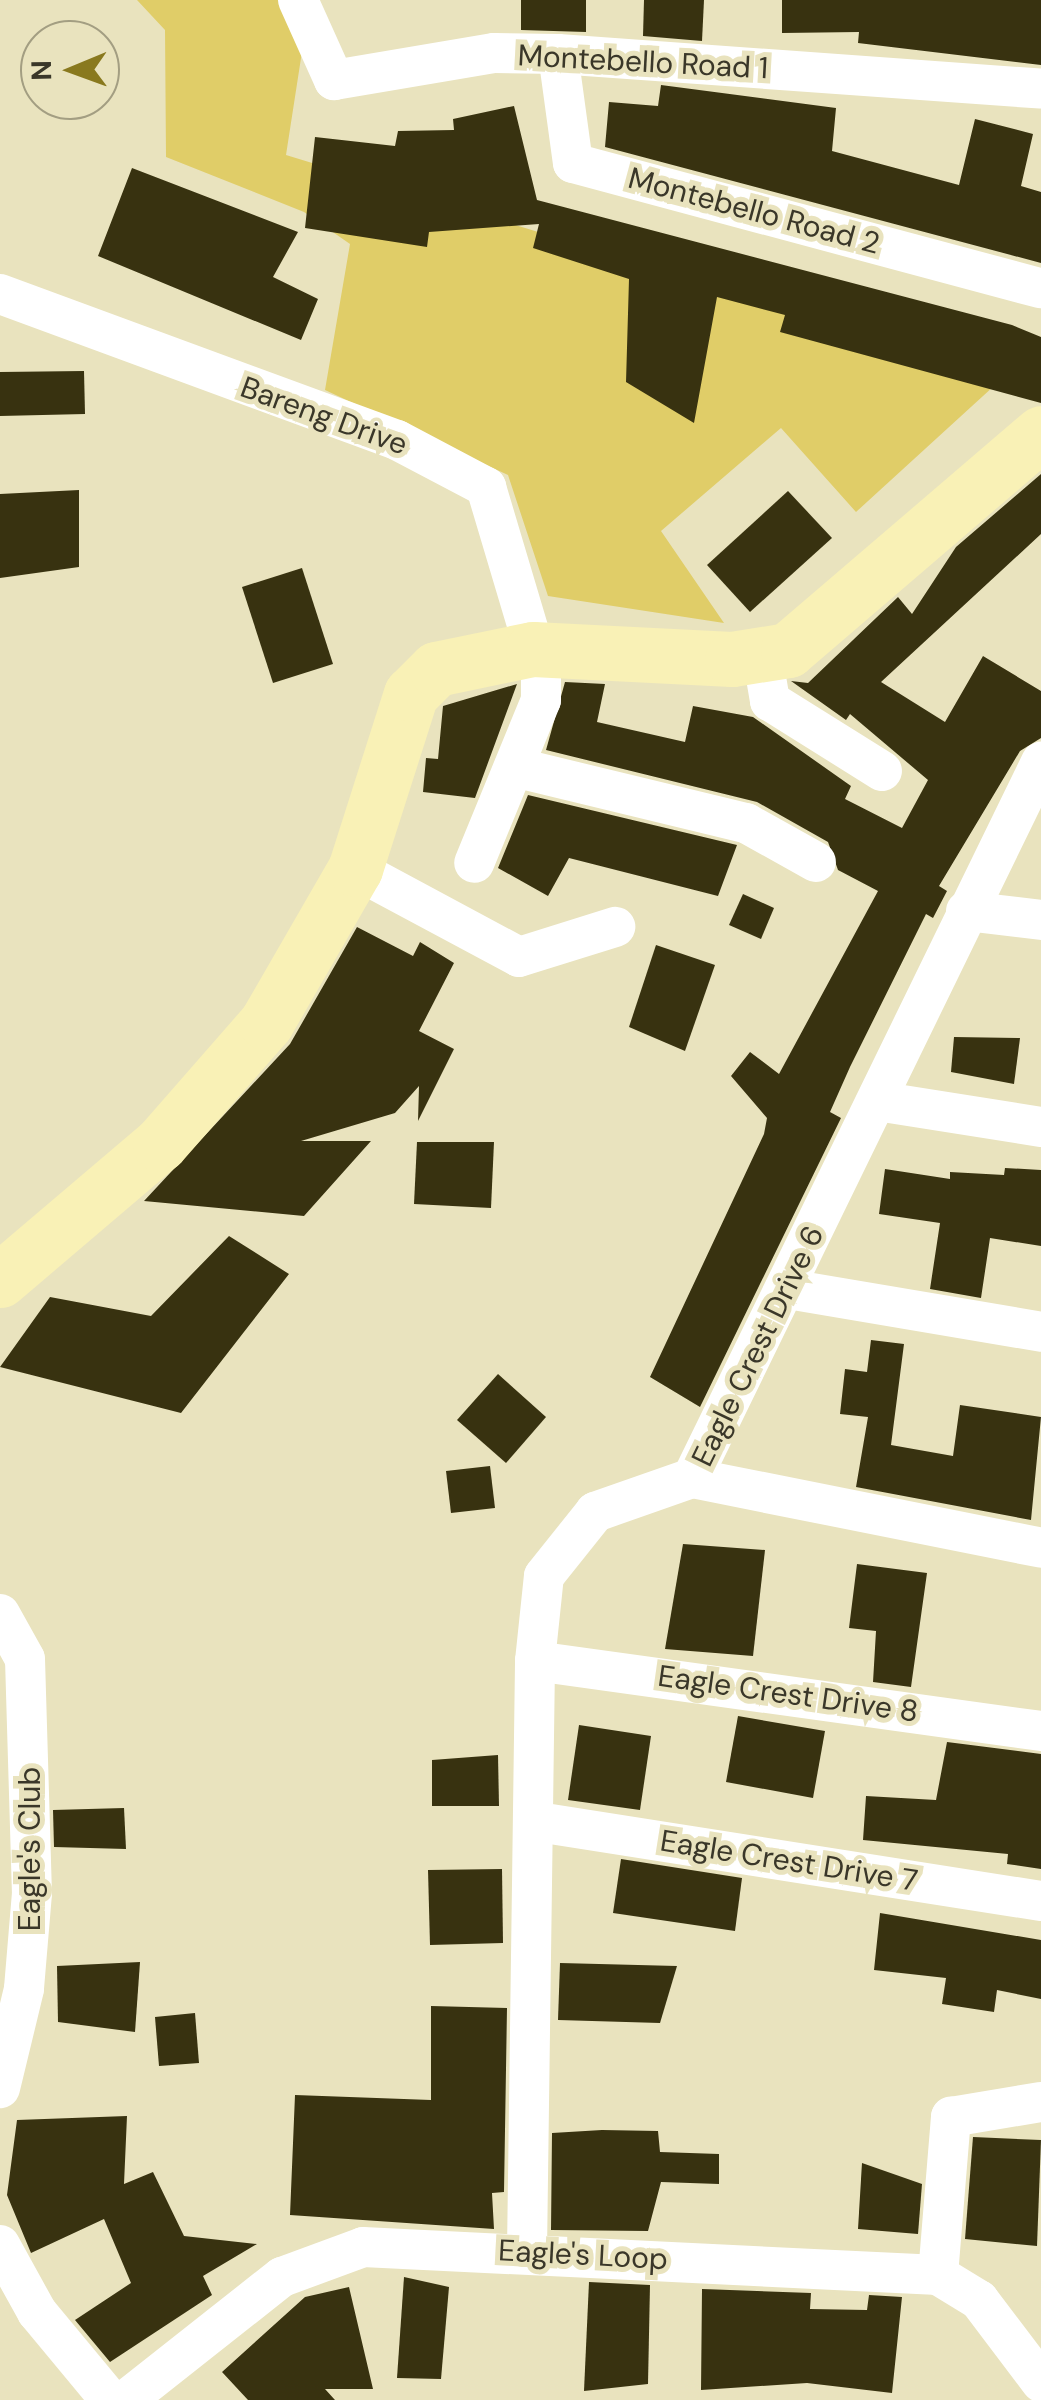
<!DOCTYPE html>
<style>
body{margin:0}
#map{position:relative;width:1041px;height:2400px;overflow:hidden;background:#e9e3be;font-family:"DM Sans",sans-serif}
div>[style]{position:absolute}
.green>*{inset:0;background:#e0cd68}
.building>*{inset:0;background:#383210}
.minor>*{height:40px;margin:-20px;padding:0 20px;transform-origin:20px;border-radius:20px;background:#fff}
.secondary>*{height:55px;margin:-27.5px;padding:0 27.5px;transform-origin:27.5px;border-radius:27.5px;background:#f9f1b6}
span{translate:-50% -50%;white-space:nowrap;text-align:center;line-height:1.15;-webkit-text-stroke:10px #e9e3be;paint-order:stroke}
.street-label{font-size:30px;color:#3a3729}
.north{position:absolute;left:20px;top:20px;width:100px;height:100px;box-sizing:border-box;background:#e9e3be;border:2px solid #a39e82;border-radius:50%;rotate:269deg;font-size:28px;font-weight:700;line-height:40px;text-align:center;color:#3a3729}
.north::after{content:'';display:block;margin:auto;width:35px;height:45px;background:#89791e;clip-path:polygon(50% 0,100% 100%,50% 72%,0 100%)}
</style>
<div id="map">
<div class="green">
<i style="clip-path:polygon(137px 0,310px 0,286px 155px,1006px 375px,856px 512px,781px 428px,661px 531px,724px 623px,548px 596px,508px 475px,325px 390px,350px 244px,304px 212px,166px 157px,165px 30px)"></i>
</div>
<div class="building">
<i style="clip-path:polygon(521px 0,586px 0,586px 32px,521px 30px)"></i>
<i style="clip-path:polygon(644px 0,704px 0,702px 41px,643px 36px)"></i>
<i style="clip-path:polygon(782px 0,1041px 0,1041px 65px,858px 43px,859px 32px,782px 33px)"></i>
<i style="clip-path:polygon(661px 85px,836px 108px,832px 151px,959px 185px,975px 119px,1033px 134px,1021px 186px,1041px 192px,1041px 263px,605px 147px,609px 102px,658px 106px)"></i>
<i style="clip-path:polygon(514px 106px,537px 200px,1012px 325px,1041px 337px,1041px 403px,780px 332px,785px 315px,717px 297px,694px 423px,626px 382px,629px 279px,533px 248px,539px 224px,429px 232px,427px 247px,305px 228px,315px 137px,395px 146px,398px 131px,454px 130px,453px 119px)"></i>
<i style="clip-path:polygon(132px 168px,298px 232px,273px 277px,318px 299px,301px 340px,98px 256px)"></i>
<i style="clip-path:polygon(84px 371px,85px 414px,0 416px,0 372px)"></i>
<i style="clip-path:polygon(1041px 474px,1041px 534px,881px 682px,945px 722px,983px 656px,1041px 691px,1041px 738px,1020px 751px,939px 886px,947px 891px,933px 918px,926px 914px,850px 1067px,830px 1112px,841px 1118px,700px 1407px,650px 1377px,764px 1134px,767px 1118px,731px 1076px,750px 1052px,779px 1074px,878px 891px,838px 870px,828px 842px,757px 802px,546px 750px,565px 682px,605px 684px,597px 722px,685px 742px,693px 706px,753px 717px,851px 786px,845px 799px,902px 828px,928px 780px,850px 714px,846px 720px,791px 681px,808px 683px,898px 597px,912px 614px,956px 547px)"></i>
<i style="clip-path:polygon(79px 490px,79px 567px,0 578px,0 494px)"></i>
<i style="clip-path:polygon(788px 491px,832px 538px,750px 612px,707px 565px)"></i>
<i style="clip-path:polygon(302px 568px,333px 664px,273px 683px,242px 587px)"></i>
<i style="clip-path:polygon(517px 684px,475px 798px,423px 792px,426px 758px,438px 759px,443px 706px)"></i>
<i style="clip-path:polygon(528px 795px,737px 845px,718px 896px,569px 858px,548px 896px,498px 868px)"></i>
<i style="clip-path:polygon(743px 894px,774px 908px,761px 939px,729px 925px)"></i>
<i style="clip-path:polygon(357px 927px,413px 956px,420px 942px,454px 963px,419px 1031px,454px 1049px,418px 1121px,419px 1086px,395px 1113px,301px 1141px,371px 1141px,304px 1216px,144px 1201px,290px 1044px)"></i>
<i style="clip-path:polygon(656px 945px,715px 965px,685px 1051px,629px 1027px)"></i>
<i style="clip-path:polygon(954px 1037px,1020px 1038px,1014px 1084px,951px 1072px)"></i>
<i style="clip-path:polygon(417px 1142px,494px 1142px,491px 1208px,414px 1204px)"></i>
<i style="clip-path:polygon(1005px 1168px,1041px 1170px,1041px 1246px,990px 1238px,981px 1298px,930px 1289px,940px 1223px,879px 1214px,885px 1169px,950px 1179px,950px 1172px,1004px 1175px)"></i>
<i style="clip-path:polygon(229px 1236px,289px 1274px,181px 1413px,0 1367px,50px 1297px,151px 1316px)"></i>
<i style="clip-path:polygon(871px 1340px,904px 1344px,891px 1445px,953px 1456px,960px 1405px,1041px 1417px,1031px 1520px,856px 1487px,868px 1417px,840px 1414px,845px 1369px,867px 1372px)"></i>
<i style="clip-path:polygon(498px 1374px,546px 1417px,506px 1463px,457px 1420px)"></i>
<i style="clip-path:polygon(490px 1466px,495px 1508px,451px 1513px,446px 1471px)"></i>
<i style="clip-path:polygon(683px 1544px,765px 1550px,753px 1656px,665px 1649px)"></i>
<i style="clip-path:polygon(857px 1564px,927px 1573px,911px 1687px,873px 1682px,876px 1631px,849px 1628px)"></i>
<i style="clip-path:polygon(738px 1716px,825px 1731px,813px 1798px,726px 1782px)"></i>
<i style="clip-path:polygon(579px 1725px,651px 1736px,640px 1810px,568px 1800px)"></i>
<i style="clip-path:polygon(947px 1742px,1041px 1754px,1041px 1869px,1007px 1864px,1008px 1854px,863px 1840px,866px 1796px,936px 1800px)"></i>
<i style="clip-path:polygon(498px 1755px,499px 1806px,432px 1806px,432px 1760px)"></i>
<i style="clip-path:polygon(124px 1808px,126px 1849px,54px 1847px,53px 1810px)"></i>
<i style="clip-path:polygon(621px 1859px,742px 1878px,735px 1931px,613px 1913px)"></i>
<i style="clip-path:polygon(502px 1869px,503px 1943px,430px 1945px,428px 1870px)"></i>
<i style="clip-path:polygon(880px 1913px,1041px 1940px,1041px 1999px,997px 1990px,994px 2012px,942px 2004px,946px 1978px,874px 1970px)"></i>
<i style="clip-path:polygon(140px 1962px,135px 2032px,58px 2022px,57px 1966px)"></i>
<i style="clip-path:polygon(560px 1963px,677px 1966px,660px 2023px,558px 2020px)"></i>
<i style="clip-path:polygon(431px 2006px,507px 2008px,504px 2192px,492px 2193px,494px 2229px,290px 2215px,295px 2095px,431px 2100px)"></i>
<i style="clip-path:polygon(195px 2013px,199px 2063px,159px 2066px,155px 2017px)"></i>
<i style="clip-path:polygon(127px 2116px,124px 2184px,153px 2172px,184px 2236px,257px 2244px,203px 2276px,212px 2295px,110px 2362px,75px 2320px,131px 2283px,104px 2219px,31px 2253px,7px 2195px,17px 2120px)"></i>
<i style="clip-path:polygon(602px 2130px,658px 2131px,660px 2152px,719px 2154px,719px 2184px,661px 2182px,648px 2231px,551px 2230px,552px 2133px)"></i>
<i style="clip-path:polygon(973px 2137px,1041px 2140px,1037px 2246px,965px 2239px)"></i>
<i style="clip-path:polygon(862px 2163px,922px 2184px,918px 2234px,858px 2229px)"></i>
<i style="clip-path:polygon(404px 2277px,449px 2287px,441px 2379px,397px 2378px)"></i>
<i style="clip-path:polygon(589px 2282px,650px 2285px,648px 2384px,584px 2391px)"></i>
<i style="clip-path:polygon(349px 2287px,373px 2389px,325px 2389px,335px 2400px,248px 2400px,222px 2372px,305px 2297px)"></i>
<i style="clip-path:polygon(702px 2289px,811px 2293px,810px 2309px,867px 2310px,869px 2295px,902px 2297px,892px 2393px,807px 2383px,701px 2390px)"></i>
</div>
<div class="minor">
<i style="left:298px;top:0;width:88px;rotate:65.8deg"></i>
<i style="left:334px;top:80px;width:162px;rotate:-9.6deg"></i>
<i style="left:494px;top:53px;width:64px;rotate:0.9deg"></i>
<i style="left:558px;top:54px;width:484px;rotate:4.1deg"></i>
<i style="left:558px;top:54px;width:110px;rotate:82.2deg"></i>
<i style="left:573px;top:163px;width:484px;rotate:15deg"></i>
<i style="left:0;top:294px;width:423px;rotate:20.2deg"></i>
<i style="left:397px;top:440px;width:101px;rotate:27.8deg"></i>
<i style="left:486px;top:487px;width:193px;rotate:73.4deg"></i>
<i style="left:541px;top:672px;width:28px;rotate:90deg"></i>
<i style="left:541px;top:700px;width:176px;rotate:112.3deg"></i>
<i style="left:762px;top:654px;width:48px;rotate:80.3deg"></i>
<i style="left:770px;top:701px;width:132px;rotate:32deg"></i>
<i style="left:514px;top:767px;width:239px;rotate:13.6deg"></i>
<i style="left:746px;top:823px;width:80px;rotate:29.1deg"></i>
<i style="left:355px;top:869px;width:186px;rotate:28.2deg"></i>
<i style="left:519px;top:957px;width:101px;rotate:-17.4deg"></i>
<i style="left:966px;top:911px;width:76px;rotate:6.8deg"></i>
<i style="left:877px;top:1101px;width:166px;rotate:9deg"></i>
<i style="left:788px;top:1289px;width:257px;rotate:9.6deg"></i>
<i style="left:692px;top:1478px;width:356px;rotate:11.3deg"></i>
<i style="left:0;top:1614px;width:51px;rotate:60.9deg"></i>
<i style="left:25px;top:1659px;width:234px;rotate:88.3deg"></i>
<i style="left:32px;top:1893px;width:96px;rotate:94.8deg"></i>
<i style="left:24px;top:1989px;width:102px;rotate:103.6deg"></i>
<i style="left:535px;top:1661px;width:511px;rotate:7.88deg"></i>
<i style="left:538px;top:1822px;width:509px;rotate:8.93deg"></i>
<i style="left:0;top:2245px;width:77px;rotate:61.1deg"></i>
<i style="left:37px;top:2312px;width:114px;rotate:50.3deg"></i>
<i style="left:527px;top:2251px;width:590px;rotate:-89.22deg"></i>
<i style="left:535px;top:1661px;width:85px;rotate:-84deg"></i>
<i style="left:544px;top:1576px;width:82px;rotate:-51.4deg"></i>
<i style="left:595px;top:1512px;width:103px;rotate:-19.3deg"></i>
<i style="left:692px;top:1478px;width:797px;rotate:-64.01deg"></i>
<i style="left:938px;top:2275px;width:159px;rotate:-85.3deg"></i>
<i style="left:951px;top:2117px;width:91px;rotate:-9.5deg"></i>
<i style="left:126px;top:2400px;width:199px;rotate:-38.3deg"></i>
<i style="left:282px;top:2277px;width:86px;rotate:-20.3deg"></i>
<i style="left:363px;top:2247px;width:576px;rotate:2.79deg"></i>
<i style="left:938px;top:2275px;width:48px;rotate:31.4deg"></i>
<i style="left:979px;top:2300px;width:103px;rotate:52.9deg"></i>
</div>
<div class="secondary">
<i style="left:0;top:1280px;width:210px;rotate:-40.4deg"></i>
<i style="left:160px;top:1144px;width:161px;rotate:-48.8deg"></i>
<i style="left:266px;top:1023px;width:178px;rotate:-60deg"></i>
<i style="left:355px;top:869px;width:184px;rotate:-72.3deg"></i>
<i style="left:411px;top:694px;width:35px;rotate:-45deg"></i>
<i style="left:436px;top:669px;width:99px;rotate:-11.7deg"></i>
<i style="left:533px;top:649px;width:199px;rotate:2.9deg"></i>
<i style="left:732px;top:659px;width:57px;rotate:-9.1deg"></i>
<i style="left:788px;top:650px;width:333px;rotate:-40.6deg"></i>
</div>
<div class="street-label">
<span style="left:643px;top:62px;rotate:3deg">Montebello Road 1</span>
<span style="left:754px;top:211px;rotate:15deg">Montebello Road 2</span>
<span style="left:324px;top:416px;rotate:20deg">Bareng Drive</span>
<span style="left:758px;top:1346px;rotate:-64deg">Eagle Crest Drive 6</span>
<span style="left:788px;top:1694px;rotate:8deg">Eagle Crest Drive 8</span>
<span style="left:30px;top:1849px;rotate:-90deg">Eagle's Club</span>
<span style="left:789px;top:1861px;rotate:9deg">Eagle Crest Drive 7</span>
<span style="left:583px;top:2255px;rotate:3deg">Eagle's Loop</span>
</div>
<div class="north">N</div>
</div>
